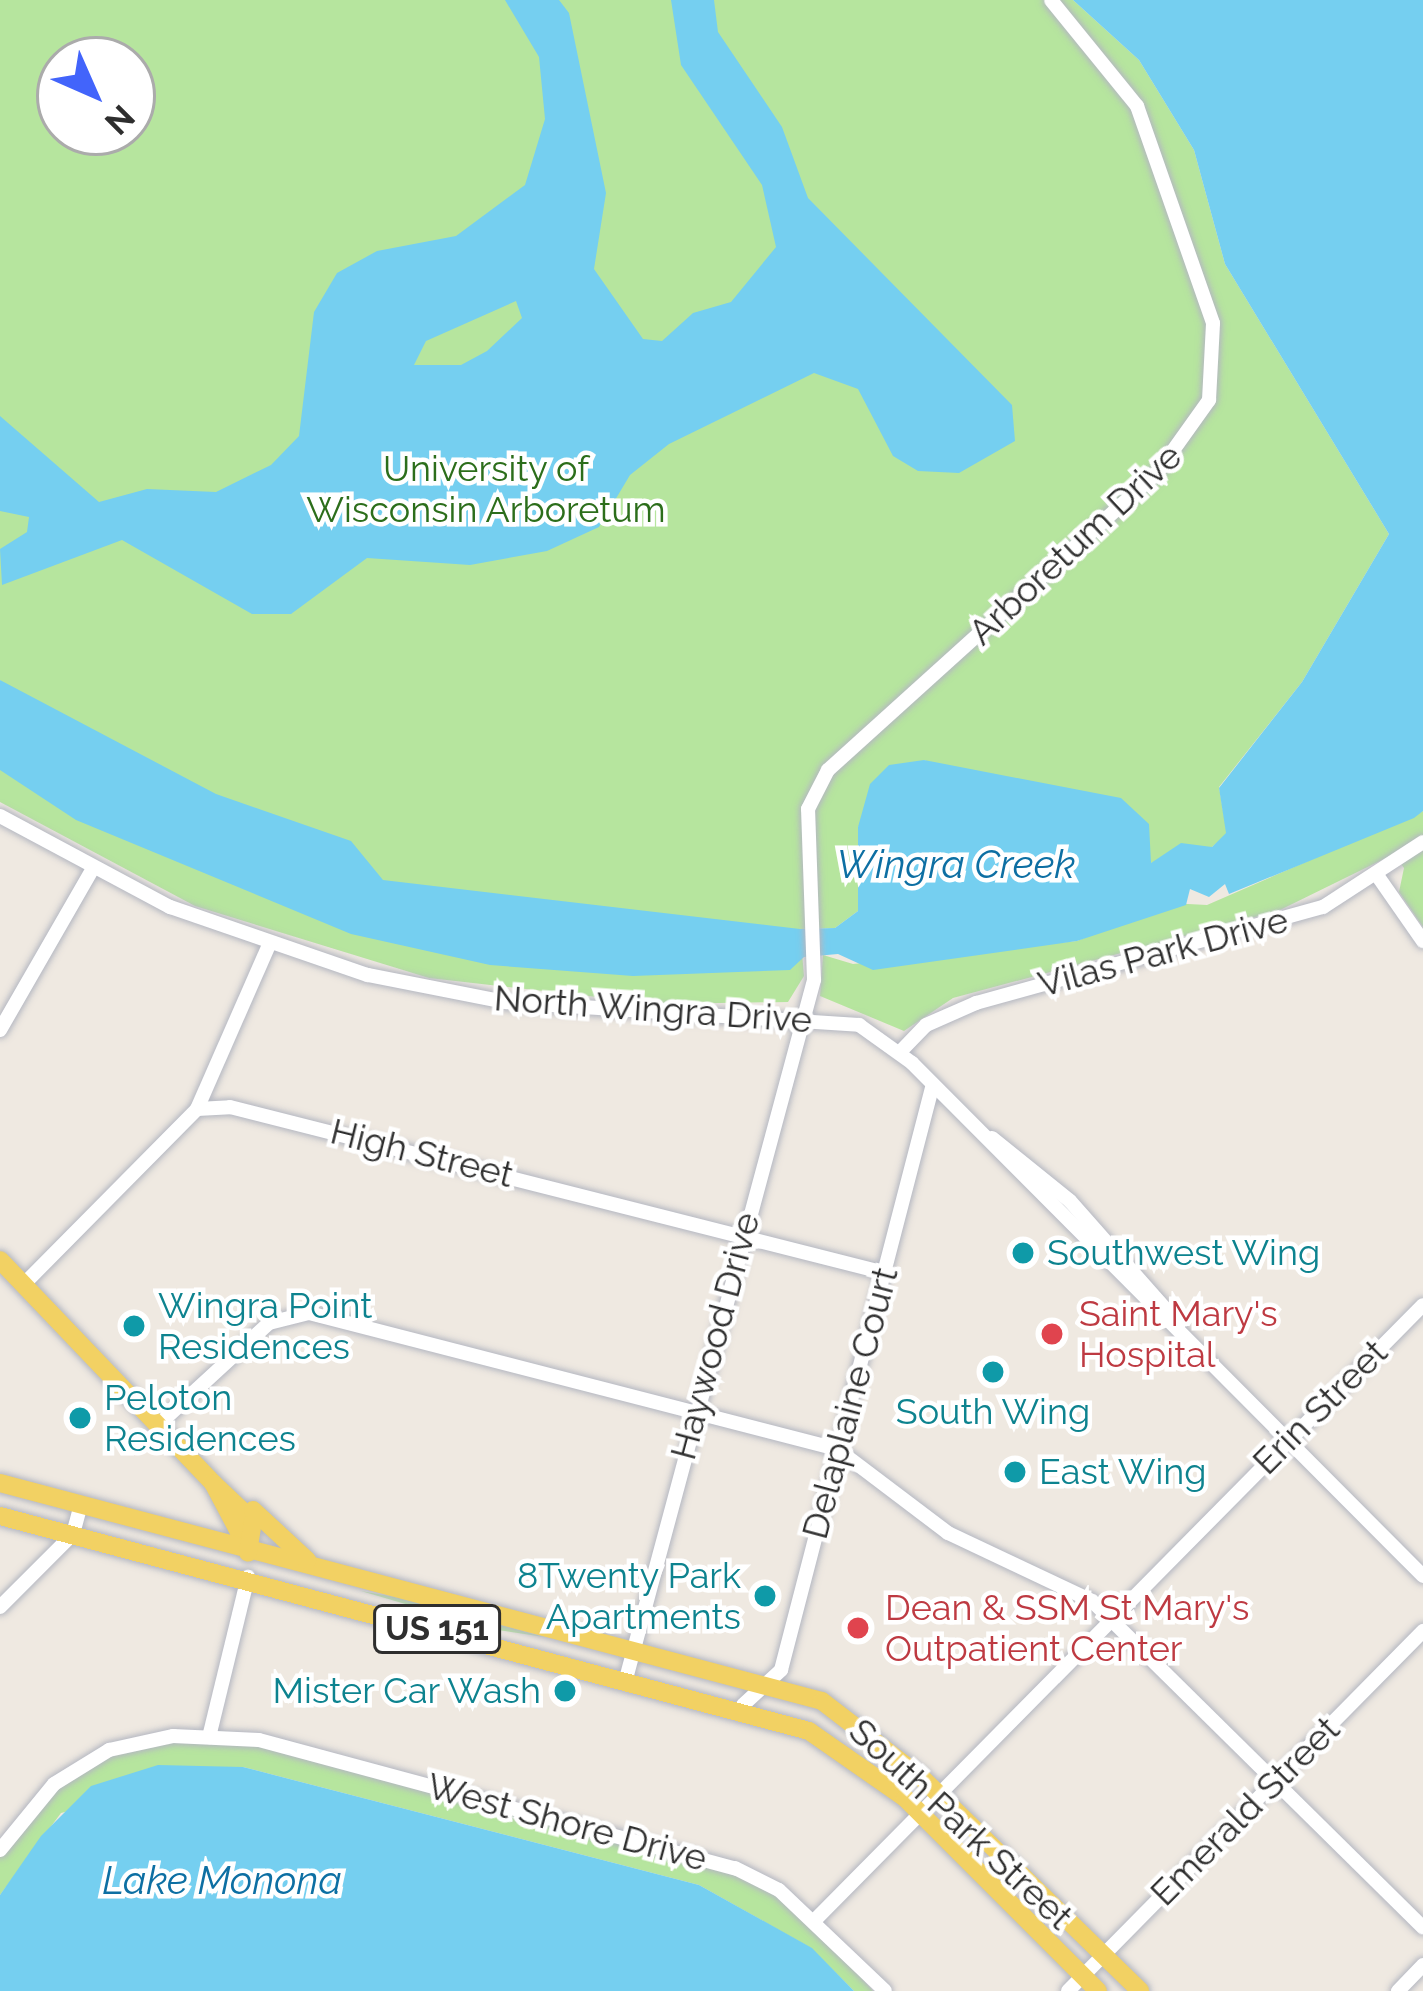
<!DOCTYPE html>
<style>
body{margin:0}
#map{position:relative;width:1423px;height:1991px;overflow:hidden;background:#efe9e1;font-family:Raleway,sans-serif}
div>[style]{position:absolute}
.green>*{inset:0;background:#b6e59e}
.water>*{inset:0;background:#75cff0}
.roads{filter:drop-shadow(0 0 3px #b4b7c1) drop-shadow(0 0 3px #b4b7c1)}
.minor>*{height:14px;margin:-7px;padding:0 7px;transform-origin:7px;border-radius:7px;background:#fff}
.major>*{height:18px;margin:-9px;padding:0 9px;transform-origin:9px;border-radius:9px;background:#f2d163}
.dots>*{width:33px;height:33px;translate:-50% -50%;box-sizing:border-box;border:6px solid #fff;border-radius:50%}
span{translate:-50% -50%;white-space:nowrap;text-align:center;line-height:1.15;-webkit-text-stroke:9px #fff;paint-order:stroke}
.shield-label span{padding:3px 9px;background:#fff;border:3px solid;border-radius:9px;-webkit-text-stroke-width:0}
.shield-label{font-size:33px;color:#2e2e2e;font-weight:700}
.park-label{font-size:36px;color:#2c6e1b}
.street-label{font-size:36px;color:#2e2e2e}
.culture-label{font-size:36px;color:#0d838f}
.left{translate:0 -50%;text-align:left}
.right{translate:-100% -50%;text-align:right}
.health-label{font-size:36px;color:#be3a42}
.water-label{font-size:39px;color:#0d6fa3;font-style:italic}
.north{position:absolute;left:36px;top:36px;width:120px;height:120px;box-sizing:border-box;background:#fff;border:3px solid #ababab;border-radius:50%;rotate:135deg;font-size:33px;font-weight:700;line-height:48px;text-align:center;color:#2e2e2e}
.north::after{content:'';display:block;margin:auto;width:42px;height:54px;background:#4264fb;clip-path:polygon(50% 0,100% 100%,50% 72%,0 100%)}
</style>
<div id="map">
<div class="green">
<i style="clip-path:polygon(evenodd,0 0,1073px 0,1139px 60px,1194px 150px,1225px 264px,1389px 534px,1302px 682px,1219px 787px,1227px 834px,1212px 847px,1151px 863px,924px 760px,858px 827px,858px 911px,835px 928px,800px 929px,804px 976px,788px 1002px,659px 1004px,429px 978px,195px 906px,0 802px,0 710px,13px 695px,0 680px,0 0,60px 60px,132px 60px,132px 132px,60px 132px,60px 60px)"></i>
<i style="clip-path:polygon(1423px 811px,1423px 927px,1399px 892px,1404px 868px,1394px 854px,1278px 911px,953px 998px,904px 1031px,820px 996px,823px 955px,853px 964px,1077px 941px,1169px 903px,1207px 905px)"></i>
<i style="clip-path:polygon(361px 1591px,413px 1600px,544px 1637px,491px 1629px)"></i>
<i style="clip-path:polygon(259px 1740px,735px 1868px,793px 1901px,873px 1991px,854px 1991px,811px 1948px,699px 1885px,243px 1767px,61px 1813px,0 1895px,0 1850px,44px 1795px,128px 1744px)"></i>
</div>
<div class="water">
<i style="clip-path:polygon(evenodd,505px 0,559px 0,569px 13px,606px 193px,594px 269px,643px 339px,662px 341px,693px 313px,731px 302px,776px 247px,762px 185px,681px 65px,671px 0,714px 0,718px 32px,782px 127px,808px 198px,1012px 405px,1015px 441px,959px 473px,918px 471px,893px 456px,858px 389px,814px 373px,669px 444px,630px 475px,599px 527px,547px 551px,470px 565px,367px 558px,291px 614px,252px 614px,122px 540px,2px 585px,0 549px,27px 532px,29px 517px,0 511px,0 416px,99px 502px,147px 489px,216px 492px,271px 465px,299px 436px,314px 312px,337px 273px,377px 251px,456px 236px,525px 185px,545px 119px,539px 57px,505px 0,516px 301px,522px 318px,487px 351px,461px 365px,414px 365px,426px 341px,516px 301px)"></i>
<i style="clip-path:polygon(1073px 0,1423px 0,1423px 811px,1414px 818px,1229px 894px,1225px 884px,1209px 897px,1190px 889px,1186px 905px,1077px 941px,873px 970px,838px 954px,804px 957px,790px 970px,633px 976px,490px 965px,351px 934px,76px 820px,0 770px,0 680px,216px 794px,351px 841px,383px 880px,800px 929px,835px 928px,858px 911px,858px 827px,870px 784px,889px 765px,924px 760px,1121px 798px,1149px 824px,1151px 863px,1181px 843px,1212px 847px,1226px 833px,1219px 788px,1302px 682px,1389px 534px,1225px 264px,1194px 150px,1139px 60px)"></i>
<i style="clip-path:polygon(158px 1765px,243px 1767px,699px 1885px,812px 1948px,854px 1991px,0 1991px,0 1895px,41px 1836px,91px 1786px)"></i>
</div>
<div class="roads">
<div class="minor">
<i style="left:0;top:816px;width:193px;rotate:28.2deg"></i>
<i style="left:170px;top:907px;width:209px;rotate:19deg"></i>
<i style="left:368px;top:975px;width:140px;rotate:11.1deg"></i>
<i style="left:505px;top:1002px;width:355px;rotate:3.7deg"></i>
<i style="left:859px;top:1025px;width:65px;rotate:35.6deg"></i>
<i style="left:912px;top:1063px;width:724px;rotate:45.11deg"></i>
<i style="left:1379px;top:878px;width:77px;rotate:55.1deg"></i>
<i style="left:0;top:1030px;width:185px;rotate:-60.1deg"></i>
<i style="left:900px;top:1052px;width:37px;rotate:-46deg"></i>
<i style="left:926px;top:1025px;width:55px;rotate:-23.7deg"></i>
<i style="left:976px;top:1003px;width:360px;rotate:-15.5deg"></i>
<i style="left:1323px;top:907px;width:119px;rotate:-33deg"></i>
<i style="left:197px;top:1109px;width:179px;rotate:-66.3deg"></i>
<i style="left:992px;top:1138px;width:100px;rotate:38.9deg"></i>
<i style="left:1070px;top:1201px;width:164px;rotate:48.5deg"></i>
<i style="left:23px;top:1285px;width:247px;rotate:-45.3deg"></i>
<i style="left:197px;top:1109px;width:33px;rotate:-3deg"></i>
<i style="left:230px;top:1107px;width:676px;rotate:14.22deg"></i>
<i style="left:157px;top:1426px;width:152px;rotate:-42.6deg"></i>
<i style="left:269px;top:1323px;width:41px;rotate:-14deg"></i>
<i style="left:309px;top:1313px;width:545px;rotate:14.44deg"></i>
<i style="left:837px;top:1449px;width:139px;rotate:37.1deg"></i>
<i style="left:948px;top:1533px;width:159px;rotate:25.3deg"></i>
<i style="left:1092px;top:1601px;width:465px;rotate:44.6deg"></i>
<i style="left:0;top:1607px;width:103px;rotate:-45deg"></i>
<i style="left:73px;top:1534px;width:30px;rotate:-75deg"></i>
<i style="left:627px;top:1675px;width:720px;rotate:-74.94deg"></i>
<i style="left:814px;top:980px;width:171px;rotate:-92deg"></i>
<i style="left:808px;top:809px;width:44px;rotate:-62.9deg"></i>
<i style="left:828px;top:770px;width:443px;rotate:-42.1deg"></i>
<i style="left:1157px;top:473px;width:90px;rotate:-54.5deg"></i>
<i style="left:1209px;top:400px;width:77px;rotate:-87deg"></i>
<i style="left:1213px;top:323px;width:230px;rotate:-109.3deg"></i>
<i style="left:1137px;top:106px;width:136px;rotate:-129.1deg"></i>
<i style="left:743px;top:1705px;width:52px;rotate:-42.6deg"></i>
<i style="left:781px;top:1670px;width:605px;rotate:-75.46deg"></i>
<i style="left:209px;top:1737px;width:165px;rotate:-76.3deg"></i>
<i style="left:0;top:1850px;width:85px;rotate:-50.7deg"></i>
<i style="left:54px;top:1784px;width:65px;rotate:-31.7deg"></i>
<i style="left:109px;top:1750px;width:66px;rotate:-12.3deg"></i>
<i style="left:173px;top:1736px;width:86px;rotate:2.7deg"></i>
<i style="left:259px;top:1740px;width:493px;rotate:15.1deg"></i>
<i style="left:735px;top:1868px;width:49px;rotate:26.6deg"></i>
<i style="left:779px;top:1890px;width:146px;rotate:43.6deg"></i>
<i style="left:814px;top:1921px;width:866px;rotate:-45.33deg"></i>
<i style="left:1068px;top:1991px;width:506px;rotate:-45.4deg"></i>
<i style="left:1398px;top:1991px;width:36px;rotate:-46deg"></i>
</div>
<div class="major">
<i style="left:0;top:1260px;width:308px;rotate:46.3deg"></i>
<i style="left:213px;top:1483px;width:75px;rotate:62.1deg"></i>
<i style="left:0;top:1483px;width:850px;rotate:14.85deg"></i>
<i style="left:822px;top:1701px;width:126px;rotate:37.6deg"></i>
<i style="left:922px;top:1778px;width:305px;rotate:44.3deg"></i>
<i style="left:213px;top:1483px;width:55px;rotate:43.5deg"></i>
<i style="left:253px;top:1521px;width:32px;rotate:99deg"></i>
<i style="left:253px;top:1510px;width:74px;rotate:42.8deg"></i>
<i style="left:0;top:1516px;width:837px;rotate:14.88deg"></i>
<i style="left:809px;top:1731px;width:117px;rotate:34.9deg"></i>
<i style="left:905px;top:1798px;width:273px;rotate:45deg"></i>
</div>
</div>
<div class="dots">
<i style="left:1023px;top:1253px;background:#0f9aa8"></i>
<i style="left:134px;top:1326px;background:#0f9aa8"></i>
<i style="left:1052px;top:1334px;background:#e0444e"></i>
<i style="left:993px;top:1372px;background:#0f9aa8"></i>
<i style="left:80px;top:1418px;background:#0f9aa8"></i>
<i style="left:1015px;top:1472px;background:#0f9aa8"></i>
<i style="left:765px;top:1596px;background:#0f9aa8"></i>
<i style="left:858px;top:1628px;background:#e0444e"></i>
<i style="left:565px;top:1691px;background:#0f9aa8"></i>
</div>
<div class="shield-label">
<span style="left:437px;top:1629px">US 151</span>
</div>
<div class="park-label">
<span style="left:486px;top:489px">University of<br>Wisconsin Arboretum</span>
</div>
<div class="street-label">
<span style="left:1075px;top:544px;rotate:-43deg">Arboretum Drive</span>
<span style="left:1163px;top:952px;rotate:-15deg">Vilas Park Drive</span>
<span style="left:653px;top:1009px;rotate:4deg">North Wingra Drive</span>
<span style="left:422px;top:1153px;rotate:14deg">High Street</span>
<span style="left:715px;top:1336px;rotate:-75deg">Haywood Drive</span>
<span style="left:850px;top:1403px;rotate:-75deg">Delaplaine Court</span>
<span style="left:1320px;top:1407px;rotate:-45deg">Erin Street</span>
<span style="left:1245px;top:1811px;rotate:-45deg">Emerald Street</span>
<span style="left:567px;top:1822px;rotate:15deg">West Shore Drive</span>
<span style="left:961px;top:1824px;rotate:43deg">South Park Street</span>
</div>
<div class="culture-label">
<span class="left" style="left:1047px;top:1253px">Southwest Wing</span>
<span class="left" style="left:158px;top:1326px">Wingra Point<br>Residences</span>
<span class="left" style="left:104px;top:1418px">Peloton<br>Residences</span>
<span style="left:993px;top:1412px">South Wing</span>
<span class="left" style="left:1039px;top:1472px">East Wing</span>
<span class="right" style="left:741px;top:1596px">8Twenty Park<br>Apartments</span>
<span class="right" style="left:541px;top:1691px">Mister Car Wash</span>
</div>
<div class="health-label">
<span class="left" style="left:1079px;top:1334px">Saint Mary's<br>Hospital</span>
<span class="left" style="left:885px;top:1628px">Dean &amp; SSM St Mary's<br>Outpatient Center</span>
</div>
<div class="water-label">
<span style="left:956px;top:864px">Wingra Creek</span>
<span style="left:222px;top:1880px">Lake Monona</span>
</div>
<div class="north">N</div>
</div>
